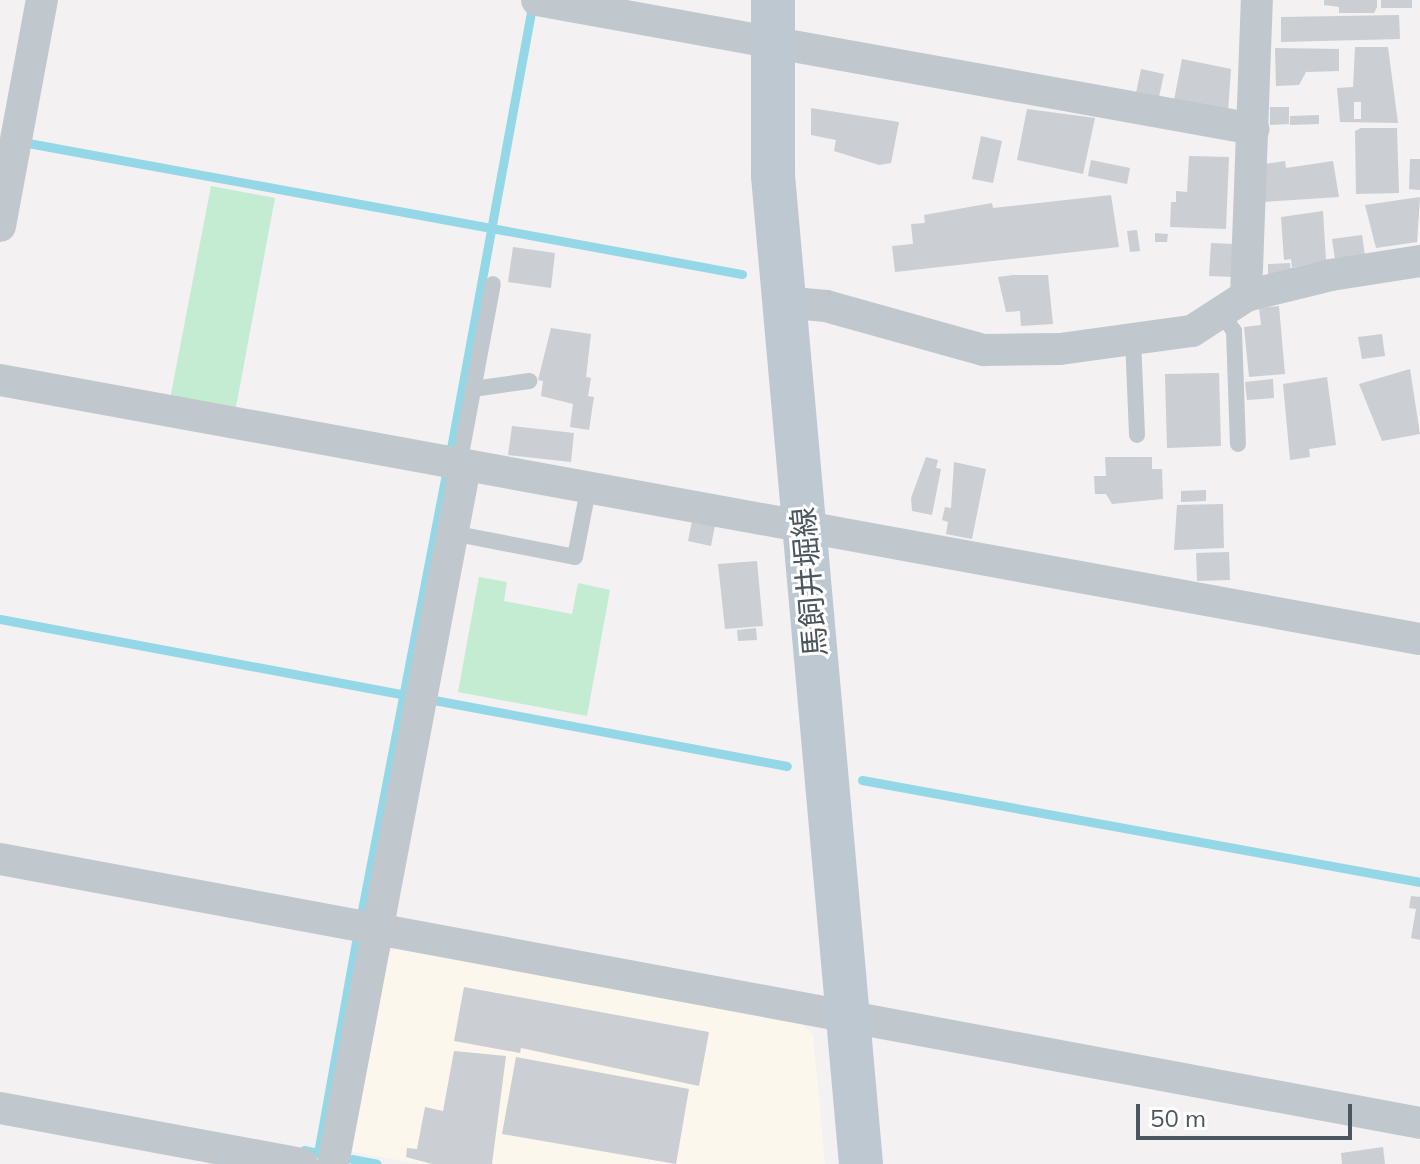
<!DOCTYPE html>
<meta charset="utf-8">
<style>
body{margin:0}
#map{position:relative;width:1420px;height:1164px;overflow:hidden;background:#f3f1f1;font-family:Mulish,"Noto Sans JP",sans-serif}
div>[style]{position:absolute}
.commercial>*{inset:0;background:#fbf7ed}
.green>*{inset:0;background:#c4ecd2}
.stream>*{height:9px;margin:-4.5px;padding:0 4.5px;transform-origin:4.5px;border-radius:4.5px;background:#94d7e6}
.building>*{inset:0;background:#cbced3}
.service>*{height:16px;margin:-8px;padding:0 8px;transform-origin:8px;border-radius:8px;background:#c0c8ce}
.minor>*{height:32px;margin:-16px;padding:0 16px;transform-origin:16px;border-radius:16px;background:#c0c8ce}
.secondary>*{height:44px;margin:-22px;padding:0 22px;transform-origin:22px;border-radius:22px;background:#bec8d1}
span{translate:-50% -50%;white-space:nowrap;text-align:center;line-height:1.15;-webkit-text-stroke:6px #fff;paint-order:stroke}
.street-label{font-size:30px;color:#4a555d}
.scale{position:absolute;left:1136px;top:1104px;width:216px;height:36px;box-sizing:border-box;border:4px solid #4a555d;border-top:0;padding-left:10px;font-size:24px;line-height:28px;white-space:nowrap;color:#4a555d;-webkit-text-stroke:6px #fff;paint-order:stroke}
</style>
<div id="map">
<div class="commercial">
<i style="clip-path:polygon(398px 947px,799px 1020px,813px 1035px,825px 1164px,421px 1164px,347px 1151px,384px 957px)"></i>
</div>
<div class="green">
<i style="clip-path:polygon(211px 186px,275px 198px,235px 412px,170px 399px)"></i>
<i style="clip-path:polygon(479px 577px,507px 582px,504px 601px,572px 614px,578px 583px,610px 590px,587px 716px,458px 692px)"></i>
</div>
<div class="stream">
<i style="left:28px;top:143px;width:726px;rotate:10.4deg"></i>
<i style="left:451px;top:448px;width:444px;rotate:-79.6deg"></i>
<i style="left:0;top:619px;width:413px;rotate:10.6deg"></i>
<i style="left:434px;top:700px;width:359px;rotate:10.6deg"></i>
<i style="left:862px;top:780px;width:567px;rotate:10.36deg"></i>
<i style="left:362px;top:910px;width:446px;rotate:-79.1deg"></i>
<i style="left:304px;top:1150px;width:14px;rotate:12deg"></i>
<i style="left:318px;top:1153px;width:214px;rotate:-79.8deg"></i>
<i style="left:352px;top:1159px;width:25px;rotate:11deg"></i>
</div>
<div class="building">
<i style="clip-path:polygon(1324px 0,1377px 0,1377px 7px,1374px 13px,1339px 13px,1339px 7px,1324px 5px)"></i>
<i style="clip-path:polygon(1381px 0,1412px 0,1412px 8px,1381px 8px)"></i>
<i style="clip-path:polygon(1399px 15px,1400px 39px,1281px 42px,1281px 17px)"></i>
<i style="clip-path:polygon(evenodd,1355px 47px,1388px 47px,1398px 123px,1340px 122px,1337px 88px,1353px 87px,1355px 47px,1354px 102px,1361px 102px,1361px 119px,1354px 119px,1354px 102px)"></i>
<i style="clip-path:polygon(1275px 48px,1339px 49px,1339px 71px,1306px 72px,1299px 85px,1276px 86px)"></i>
<i style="clip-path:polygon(1182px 59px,1231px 69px,1228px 111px,1174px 100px)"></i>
<i style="clip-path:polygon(1141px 69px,1164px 74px,1159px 97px,1136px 93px)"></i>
<i style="clip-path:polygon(1270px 107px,1289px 107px,1289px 124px,1270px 125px)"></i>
<i style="clip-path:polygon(811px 108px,899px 122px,891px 163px,879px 165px,834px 151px,836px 140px,811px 135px)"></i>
<i style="clip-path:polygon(1027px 109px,1095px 118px,1083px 174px,1017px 160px)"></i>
<i style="clip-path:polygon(1319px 115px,1319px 124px,1290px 125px,1290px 116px)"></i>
<i style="clip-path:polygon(1361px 128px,1397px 128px,1399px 193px,1356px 194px,1355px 131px)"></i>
<i style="clip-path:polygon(981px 136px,1002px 141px,993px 183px,972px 179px)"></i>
<i style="clip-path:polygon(1189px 156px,1229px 157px,1226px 229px,1170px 227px,1171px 202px,1176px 202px,1176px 191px,1187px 192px)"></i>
<i style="clip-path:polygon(1410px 159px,1420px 159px,1420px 190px,1409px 189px)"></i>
<i style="clip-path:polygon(1091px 160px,1130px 168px,1127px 184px,1088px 176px)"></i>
<i style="clip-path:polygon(1285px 161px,1286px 168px,1333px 161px,1339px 197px,1264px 202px,1264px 164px)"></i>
<i style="clip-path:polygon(1111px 195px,1119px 247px,895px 272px,892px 246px,913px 244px,911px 224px,925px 223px,924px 215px,992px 203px,993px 208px)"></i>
<i style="clip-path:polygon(1420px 197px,1417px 242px,1376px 248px,1365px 205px)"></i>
<i style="clip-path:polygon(1323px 211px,1326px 260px,1292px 268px,1291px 259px,1284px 260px,1281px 217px)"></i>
<i style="clip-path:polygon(1137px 230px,1140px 251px,1130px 252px,1127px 231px)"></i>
<i style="clip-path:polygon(1155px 233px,1168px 234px,1167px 242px,1155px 242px)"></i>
<i style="clip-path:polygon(1362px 235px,1365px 256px,1335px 260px,1332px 239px)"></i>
<i style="clip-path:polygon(1211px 243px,1234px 244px,1233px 277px,1209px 276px)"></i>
<i style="clip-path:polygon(513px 247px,555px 253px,551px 288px,508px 282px)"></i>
<i style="clip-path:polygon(1290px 263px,1291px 274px,1268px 276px,1268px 264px)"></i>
<i style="clip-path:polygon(1013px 275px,1048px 275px,1053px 324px,1021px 326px,1020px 311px,1006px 312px,998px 277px)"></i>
<i style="clip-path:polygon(1279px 306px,1285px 374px,1249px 377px,1244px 327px,1261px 325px,1259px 308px)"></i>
<i style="clip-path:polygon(551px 328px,591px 334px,586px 377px,591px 378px,588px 396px,594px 397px,589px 430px,570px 427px,573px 404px,541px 396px,543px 381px,538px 380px)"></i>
<i style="clip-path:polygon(1382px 334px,1385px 356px,1362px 359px,1358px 337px)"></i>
<i style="clip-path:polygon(1410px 369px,1420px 434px,1382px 441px,1359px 384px)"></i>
<i style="clip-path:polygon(1219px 373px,1221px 446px,1167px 448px,1165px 374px)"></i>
<i style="clip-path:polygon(1327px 377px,1336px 445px,1309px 449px,1310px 457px,1290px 460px,1283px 384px)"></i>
<i style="clip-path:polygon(1273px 379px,1274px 398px,1247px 400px,1245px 382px)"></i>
<i style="clip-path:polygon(512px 426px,574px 433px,571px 462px,508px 455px)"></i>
<i style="clip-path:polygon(926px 457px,938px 460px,936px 468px,941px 469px,932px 515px,912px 511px,911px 498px)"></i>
<i style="clip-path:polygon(1105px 457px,1152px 457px,1152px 469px,1162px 469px,1163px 499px,1112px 504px,1106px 494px,1095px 494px,1094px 476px,1106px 476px)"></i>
<i style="clip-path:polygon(954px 462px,986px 469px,972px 539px,946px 534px,948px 522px,942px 520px,945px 507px,951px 508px)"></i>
<i style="clip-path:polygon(1206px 490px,1206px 501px,1181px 502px,1181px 491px)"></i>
<i style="clip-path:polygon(1223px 504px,1224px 548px,1174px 550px,1177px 505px)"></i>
<i style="clip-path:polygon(692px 521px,715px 525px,711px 546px,688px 541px)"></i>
<i style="clip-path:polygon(1229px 552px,1230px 580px,1197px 581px,1196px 553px)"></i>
<i style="clip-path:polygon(757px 561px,763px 626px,725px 629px,718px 564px)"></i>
<i style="clip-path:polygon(756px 628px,757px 640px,738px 641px,737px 630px)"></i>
<i style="clip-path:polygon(1411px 896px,1420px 897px,1420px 940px,1411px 938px,1416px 909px,1409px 908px)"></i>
<i style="clip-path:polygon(464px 987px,709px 1032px,699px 1086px,521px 1048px,520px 1053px,454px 1041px)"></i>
<i style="clip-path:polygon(454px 1051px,506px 1056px,492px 1164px,432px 1164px,406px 1157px,407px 1148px,417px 1149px,425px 1107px,443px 1111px)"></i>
<i style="clip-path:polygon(516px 1057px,689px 1089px,676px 1164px,502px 1134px)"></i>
<i style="clip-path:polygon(1383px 1147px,1385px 1164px,1342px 1164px,1341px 1153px)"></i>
</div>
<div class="service">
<i style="left:1222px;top:315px;width:20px;rotate:53deg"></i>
<i style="left:1234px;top:331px;width:113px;rotate:88deg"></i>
<i style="left:1133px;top:339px;width:96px;rotate:87.6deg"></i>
<i style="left:473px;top:389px;width:57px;rotate:-8.1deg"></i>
<i style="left:459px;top:465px;width:184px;rotate:-79.4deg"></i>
<i style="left:452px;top:533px;width:125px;rotate:11deg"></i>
<i style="left:575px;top:557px;width:68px;rotate:-79deg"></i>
</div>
<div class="minor">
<i style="left:537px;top:0;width:728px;rotate:10.21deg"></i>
<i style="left:0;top:226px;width:230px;rotate:-79.5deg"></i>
<i style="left:1246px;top:296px;width:296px;rotate:-87.9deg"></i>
<i style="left:783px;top:302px;width:43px;rotate:5.3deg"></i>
<i style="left:826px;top:306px;width:164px;rotate:15.6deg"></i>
<i style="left:984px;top:350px;width:76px;rotate:-0.8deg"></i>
<i style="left:1060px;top:349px;width:133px;rotate:-7.8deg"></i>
<i style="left:1192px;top:331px;width:64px;rotate:-32.9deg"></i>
<i style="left:1246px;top:296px;width:88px;rotate:-13.9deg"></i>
<i style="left:1331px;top:275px;width:90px;rotate:-8.9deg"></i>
<i style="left:0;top:380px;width:1443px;rotate:10.34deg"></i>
<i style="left:0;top:859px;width:1444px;rotate:10.53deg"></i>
<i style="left:0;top:1108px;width:307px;rotate:10.5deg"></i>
<i style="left:333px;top:1164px;width:709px;rotate:-79.28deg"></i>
</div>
<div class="secondary">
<i style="left:773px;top:0;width:176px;rotate:90deg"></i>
<i style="left:773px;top:176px;width:992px;rotate:84.91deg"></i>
</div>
<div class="street-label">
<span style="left:809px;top:582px;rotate:-95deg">馬飼井堀線</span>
</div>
<div class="scale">50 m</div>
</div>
